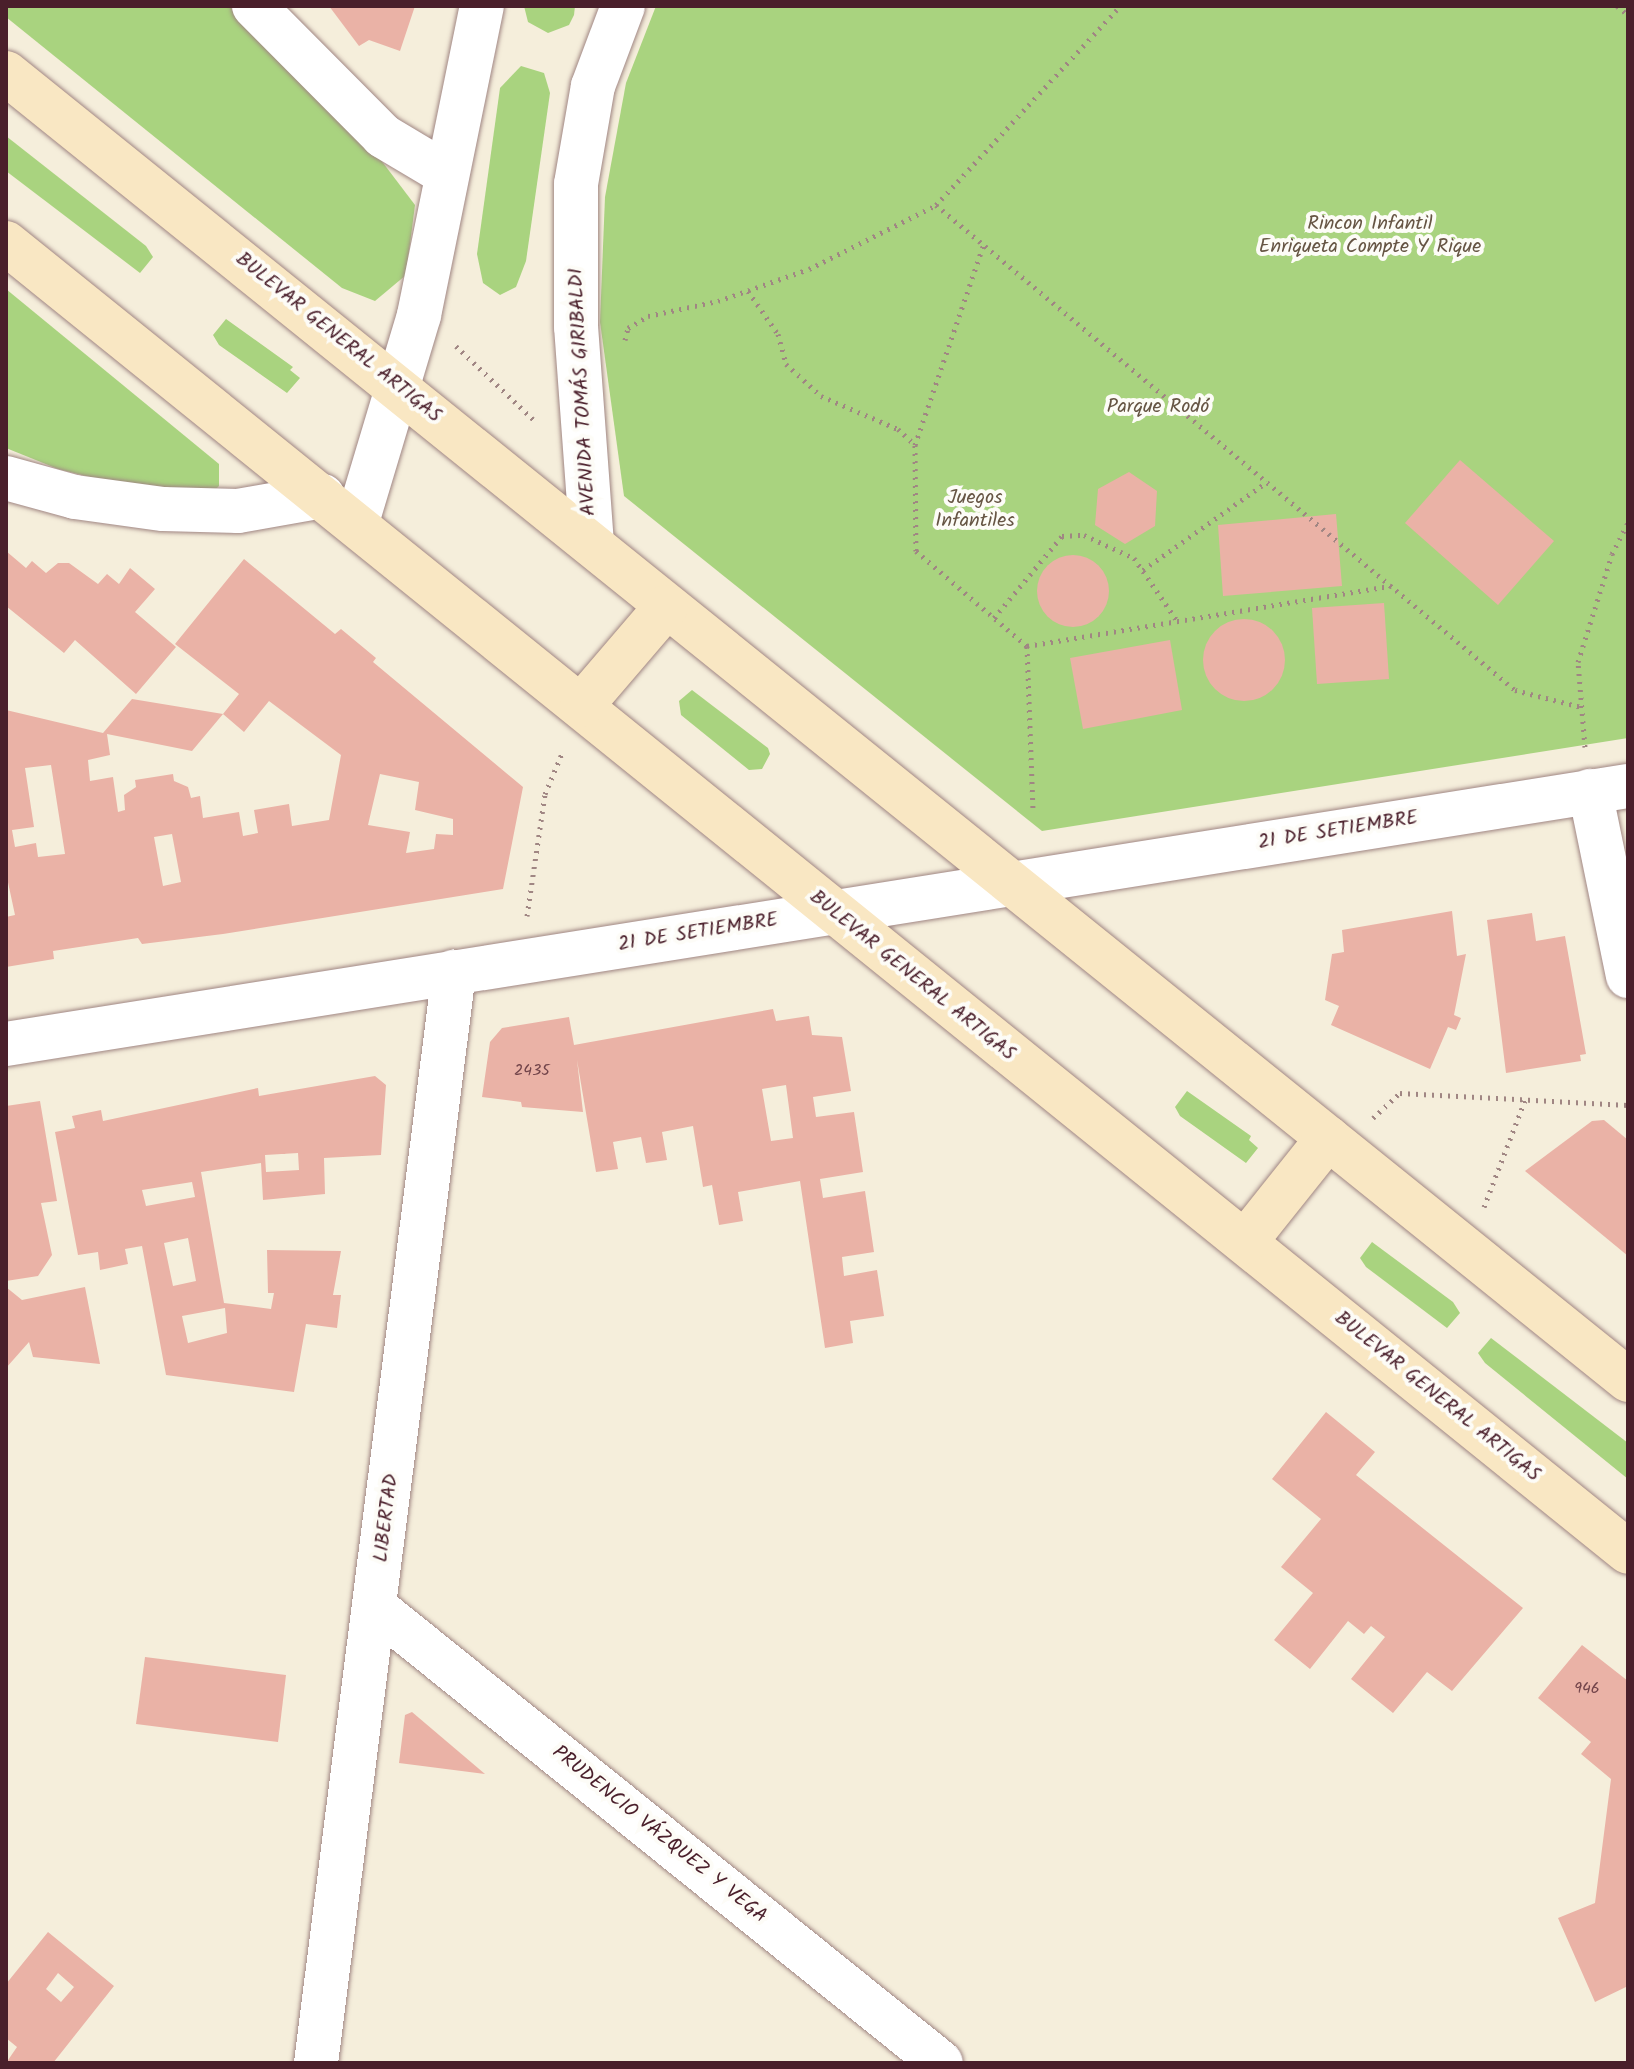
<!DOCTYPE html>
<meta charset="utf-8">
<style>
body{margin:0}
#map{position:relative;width:1634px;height:2069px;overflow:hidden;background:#f5eedb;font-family:Kalam,sans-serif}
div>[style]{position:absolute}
.green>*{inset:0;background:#a9d37f}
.building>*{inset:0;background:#eab2a6}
.round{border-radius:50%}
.path>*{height:5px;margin-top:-2.5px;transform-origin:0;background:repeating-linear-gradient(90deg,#a08683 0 2px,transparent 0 8px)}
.roads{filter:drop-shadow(0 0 2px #a08683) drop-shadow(0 0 2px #a08683)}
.minor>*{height:44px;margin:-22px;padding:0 22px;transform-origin:22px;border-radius:22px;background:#fff}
.tertiary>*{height:44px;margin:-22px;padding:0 22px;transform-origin:22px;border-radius:22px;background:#fff}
.secondary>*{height:44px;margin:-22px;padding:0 22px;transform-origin:22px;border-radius:22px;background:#f9e7c3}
span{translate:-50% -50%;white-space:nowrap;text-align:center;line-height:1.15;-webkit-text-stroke:8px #fdfcf7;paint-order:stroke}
.number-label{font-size:16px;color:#72444a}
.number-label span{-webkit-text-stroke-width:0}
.park-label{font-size:20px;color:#654}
.street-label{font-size:20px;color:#4a1f2b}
.frame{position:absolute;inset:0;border:8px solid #4a1f2b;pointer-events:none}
</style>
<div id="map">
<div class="green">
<i style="clip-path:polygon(6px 6px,229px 6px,349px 118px,415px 205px,406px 275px,375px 301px,342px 288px,6px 17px)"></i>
<i style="clip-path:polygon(524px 6px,575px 6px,574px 15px,569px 25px,548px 33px,528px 22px)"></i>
<i style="clip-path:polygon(656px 6px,1628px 6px,1628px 738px,1042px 831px,624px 496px,600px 322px,605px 197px,626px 83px)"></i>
<i style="clip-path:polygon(521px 66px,544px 73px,550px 93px,526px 261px,516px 287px,500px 295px,483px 283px,477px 254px,500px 88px)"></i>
<i style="clip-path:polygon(6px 136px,146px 246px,153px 257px,140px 273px,6px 171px)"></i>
<i style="clip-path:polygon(6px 289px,219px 464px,219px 486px,213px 492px,110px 482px,58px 469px,6px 448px)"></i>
<i style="clip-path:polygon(226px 319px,293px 367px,290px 370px,300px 378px,287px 393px,219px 345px,213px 335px)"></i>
<i style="clip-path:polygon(692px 690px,768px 748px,770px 754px,762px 769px,749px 770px,681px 715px,679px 701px)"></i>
<i style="clip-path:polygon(1187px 1091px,1251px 1136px,1249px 1140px,1258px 1148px,1246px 1163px,1180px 1116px,1175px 1107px)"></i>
<i style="clip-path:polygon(1372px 1242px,1453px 1302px,1460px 1313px,1447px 1328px,1366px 1267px,1360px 1258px)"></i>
<i style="clip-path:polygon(1491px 1338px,1628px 1443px,1628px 1479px,1485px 1363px,1478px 1353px)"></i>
</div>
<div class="building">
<i style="clip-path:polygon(329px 6px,415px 6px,400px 51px,369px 40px,359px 46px)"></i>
<i style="clip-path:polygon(1460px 460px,1554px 541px,1498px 605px,1405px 523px)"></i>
<i style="clip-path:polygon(1129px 472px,1157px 491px,1155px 526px,1125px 544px,1095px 525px,1098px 489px)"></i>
<i style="clip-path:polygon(1336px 514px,1342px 586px,1223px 596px,1218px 525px)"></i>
<i style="clip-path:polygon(6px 551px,26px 568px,32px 561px,46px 573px,58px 563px,69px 563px,98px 584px,107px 574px,119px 584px,130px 568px,155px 589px,135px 612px,176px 647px,136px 694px,75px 640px,64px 653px,6px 606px)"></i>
<i class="round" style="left:1037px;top:555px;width:72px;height:72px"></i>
<i style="clip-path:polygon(evenodd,244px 559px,335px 634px,341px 629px,376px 658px,373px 662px,523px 787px,503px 889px,223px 934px,142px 944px,138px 938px,53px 951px,54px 959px,6px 967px,6px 917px,15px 915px,6px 873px,6px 710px,103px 733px,132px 699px,223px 714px,192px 751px,107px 734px,110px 755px,88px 760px,90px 781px,113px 777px,118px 812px,125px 810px,124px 795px,136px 787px,135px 780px,173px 774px,174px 781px,188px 787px,191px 798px,200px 796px,203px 818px,239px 812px,243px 836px,258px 833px,254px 810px,289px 804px,292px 826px,329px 820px,341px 755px,269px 701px,244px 732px,223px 714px,239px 694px,175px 644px,244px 559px,51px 765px,65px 854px,38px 857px,36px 843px,15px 847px,12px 830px,34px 827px,25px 768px,51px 765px,244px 559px,380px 774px,419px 782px,415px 810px,453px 819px,453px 835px,436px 834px,434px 849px,406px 853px,410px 832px,368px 825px,380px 774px,244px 559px,172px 834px,181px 882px,163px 886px,154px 837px,172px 834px)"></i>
<i style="clip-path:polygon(1384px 603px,1389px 679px,1317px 684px,1312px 608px)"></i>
<i class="round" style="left:1203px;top:619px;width:82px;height:82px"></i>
<i style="clip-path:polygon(1170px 640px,1182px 710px,1083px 729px,1070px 658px)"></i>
<i style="clip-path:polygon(1452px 911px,1457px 956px,1466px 954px,1454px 1015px,1461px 1018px,1456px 1030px,1448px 1027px,1430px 1069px,1331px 1025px,1339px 1006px,1325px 1000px,1332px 954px,1344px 952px,1342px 930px)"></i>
<i style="clip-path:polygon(1532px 913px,1536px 941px,1565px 936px,1586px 1054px,1580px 1055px,1581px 1061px,1506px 1073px,1487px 920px)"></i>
<i style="clip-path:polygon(evenodd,773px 1009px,776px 1021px,809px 1016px,812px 1035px,842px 1037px,851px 1091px,813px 1097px,816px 1117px,854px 1112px,863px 1172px,820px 1179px,823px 1198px,865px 1191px,874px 1252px,842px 1257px,844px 1276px,877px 1270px,884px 1316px,850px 1321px,853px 1343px,825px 1348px,800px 1181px,738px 1192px,743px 1221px,719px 1225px,712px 1185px,703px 1187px,693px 1126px,662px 1132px,667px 1160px,646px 1163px,641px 1137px,613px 1142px,618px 1169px,596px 1172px,577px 1060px,583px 1112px,522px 1107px,521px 1102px,482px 1097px,490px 1042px,502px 1028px,569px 1017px,574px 1045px,773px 1009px,786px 1085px,793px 1138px,771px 1141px,762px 1089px,786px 1085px)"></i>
<i style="clip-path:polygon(evenodd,375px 1076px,386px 1085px,381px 1155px,324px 1158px,325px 1194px,263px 1200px,261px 1163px,201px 1172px,224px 1303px,271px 1309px,274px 1293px,268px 1293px,267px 1250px,341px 1251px,333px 1295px,341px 1295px,337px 1328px,306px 1324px,294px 1392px,166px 1375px,142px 1246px,125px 1249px,128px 1264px,100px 1270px,98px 1252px,78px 1255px,55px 1132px,75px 1128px,72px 1116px,101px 1110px,103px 1121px,258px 1088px,259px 1096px,375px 1076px,298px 1153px,299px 1170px,266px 1172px,265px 1155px,298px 1153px,375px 1076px,192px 1182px,195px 1197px,146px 1206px,142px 1190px,192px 1182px,375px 1076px,188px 1238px,196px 1281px,173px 1286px,164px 1243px,188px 1238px,375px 1076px,225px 1308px,227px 1333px,188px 1343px,182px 1316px,225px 1308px)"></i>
<i style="clip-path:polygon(40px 1101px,57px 1201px,41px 1203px,52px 1255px,38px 1276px,6px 1281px,6px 1106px)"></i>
<i style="clip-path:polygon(1604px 1120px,1628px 1140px,1628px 1256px,1525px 1171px,1592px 1121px)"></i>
<i style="clip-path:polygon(6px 1287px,22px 1300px,85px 1287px,100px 1364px,33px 1357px,29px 1342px,6px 1368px)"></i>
<i style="clip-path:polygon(1326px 1412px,1375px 1452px,1356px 1475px,1523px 1608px,1452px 1691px,1427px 1672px,1393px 1713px,1351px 1679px,1385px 1637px,1371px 1626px,1364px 1634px,1348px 1621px,1310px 1669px,1274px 1640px,1313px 1593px,1281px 1567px,1321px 1519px,1272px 1479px)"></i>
<i style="clip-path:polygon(1582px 1645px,1628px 1681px,1628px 1986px,1595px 2002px,1558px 1918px,1595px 1903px,1611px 1779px,1581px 1754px,1591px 1742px,1538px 1698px)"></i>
<i style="clip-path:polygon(145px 1657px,286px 1675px,278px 1742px,136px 1724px)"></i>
<i style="clip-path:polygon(412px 1712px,485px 1774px,399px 1763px,405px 1715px)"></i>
<i style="clip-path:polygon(evenodd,48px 1932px,114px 1986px,53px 2063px,6px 2063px,17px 2047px,6px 2038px,6px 1984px,48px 1932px,58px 1973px,74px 1987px,61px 2002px,46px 1989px,58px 1973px)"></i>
</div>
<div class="path">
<i style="left:1617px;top:6px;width:14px;rotate:39deg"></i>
<i style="left:936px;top:205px;width:755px;rotate:39.95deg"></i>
<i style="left:1515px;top:690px;width:68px;rotate:14.4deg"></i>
<i style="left:748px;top:291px;width:52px;rotate:55.1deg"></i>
<i style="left:778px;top:334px;width:31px;rotate:75deg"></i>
<i style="left:786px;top:364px;width:47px;rotate:42.4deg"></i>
<i style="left:821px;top:396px;width:84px;rotate:23.2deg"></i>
<i style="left:898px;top:429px;width:23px;rotate:43deg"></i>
<i style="left:915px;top:445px;width:106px;rotate:89.5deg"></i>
<i style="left:916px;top:551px;width:146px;rotate:40.6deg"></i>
<i style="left:1027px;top:646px;width:164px;rotate:87.9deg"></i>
<i style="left:625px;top:340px;width:12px;rotate:-76deg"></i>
<i style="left:628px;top:328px;width:23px;rotate:-31deg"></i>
<i style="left:648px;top:316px;width:72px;rotate:-12.1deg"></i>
<i style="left:718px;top:301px;width:96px;rotate:-19.4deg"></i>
<i style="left:809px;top:269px;width:142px;rotate:-26.7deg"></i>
<i style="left:936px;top:205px;width:271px;rotate:-47.2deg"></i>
<i style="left:456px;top:346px;width:110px;rotate:43.5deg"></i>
<i style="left:915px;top:445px;width:213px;rotate:-71.1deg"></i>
<i style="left:1143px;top:570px;width:152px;rotate:-35.4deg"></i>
<i style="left:994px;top:618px;width:107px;rotate:-50.3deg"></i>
<i style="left:1062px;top:536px;width:22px;rotate:-3deg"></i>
<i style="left:1084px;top:535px;width:55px;rotate:24.7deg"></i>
<i style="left:1134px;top:558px;width:78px;rotate:55.5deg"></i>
<i style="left:1027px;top:646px;width:369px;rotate:-9.4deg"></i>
<i style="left:1585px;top:747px;width:85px;rotate:-94.7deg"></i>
<i style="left:1578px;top:662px;width:113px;rotate:-72.5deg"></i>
<i style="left:1612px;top:554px;width:35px;rotate:-63deg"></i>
<i style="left:527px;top:916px;width:123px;rotate:-81.6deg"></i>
<i style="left:545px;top:794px;width:47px;rotate:-67.3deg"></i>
<i style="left:1373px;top:1118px;width:37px;rotate:-43deg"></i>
<i style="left:1400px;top:1093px;width:228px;rotate:3deg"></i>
<i style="left:1484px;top:1207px;width:115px;rotate:-69deg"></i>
</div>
<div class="roads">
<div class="minor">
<i style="left:254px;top:6px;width:183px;rotate:45.2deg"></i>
<i style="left:383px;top:136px;width:72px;rotate:30.8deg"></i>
<i style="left:6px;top:478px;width:72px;rotate:15.4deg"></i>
<i style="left:75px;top:497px;width:89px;rotate:7.8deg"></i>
<i style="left:163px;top:509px;width:75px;rotate:1.5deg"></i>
<i style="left:238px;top:511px;width:86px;rotate:-10deg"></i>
<i style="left:357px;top:522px;width:216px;rotate:-73.3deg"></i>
<i style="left:419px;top:315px;width:315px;rotate:-78.5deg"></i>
<i style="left:592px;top:544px;width:218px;rotate:-94.2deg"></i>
<i style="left:576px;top:327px;width:143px;rotate:-90deg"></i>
<i style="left:576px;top:184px;width:99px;rotate:-80.2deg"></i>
<i style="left:593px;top:86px;width:85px;rotate:-69.4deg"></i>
<i style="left:1590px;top:791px;width:189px;rotate:78.4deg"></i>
<i style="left:376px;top:1608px;width:725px;rotate:38.84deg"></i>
<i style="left:316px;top:2063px;width:1100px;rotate:-82.79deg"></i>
</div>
<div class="tertiary">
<i style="left:6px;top:1044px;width:1642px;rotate:-9.04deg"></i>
</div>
<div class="secondary">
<i style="left:6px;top:73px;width:2083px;rotate:38.86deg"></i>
<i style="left:6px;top:243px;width:2084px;rotate:38.9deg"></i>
<i style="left:582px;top:705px;width:129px;rotate:-49.4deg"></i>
<i style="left:1245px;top:1242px;width:133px;rotate:-51.4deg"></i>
</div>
</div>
<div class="number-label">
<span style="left:532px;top:1071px">2435</span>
<span style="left:1587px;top:1689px">946</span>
</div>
<div class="park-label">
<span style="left:1370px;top:236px">Rincon Infantil<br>Enriqueta Compte Y Rique</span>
<span style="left:1158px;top:407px">Parque Rodó</span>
<span style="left:975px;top:510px">Juegos<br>Infantiles</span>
</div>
<div class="street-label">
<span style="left:338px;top:338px;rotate:39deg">BULEVAR GENERAL ARTIGAS</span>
<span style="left:583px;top:392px;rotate:-93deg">AVENIDA TOMÁS GIRIBALDI</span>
<span style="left:1338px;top:831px;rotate:-9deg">21 DE SETIEMBRE</span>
<span style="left:698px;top:933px;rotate:-9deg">21 DE SETIEMBRE</span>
<span style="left:912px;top:976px;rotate:39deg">BULEVAR GENERAL ARTIGAS</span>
<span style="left:1437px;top:1397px;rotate:39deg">BULEVAR GENERAL ARTIGAS</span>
<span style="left:387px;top:1518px;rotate:-83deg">LIBERTAD</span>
<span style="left:659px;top:1835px;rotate:39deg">PRUDENCIO VÁZQUEZ Y VEGA</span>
</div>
<div class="frame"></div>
</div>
